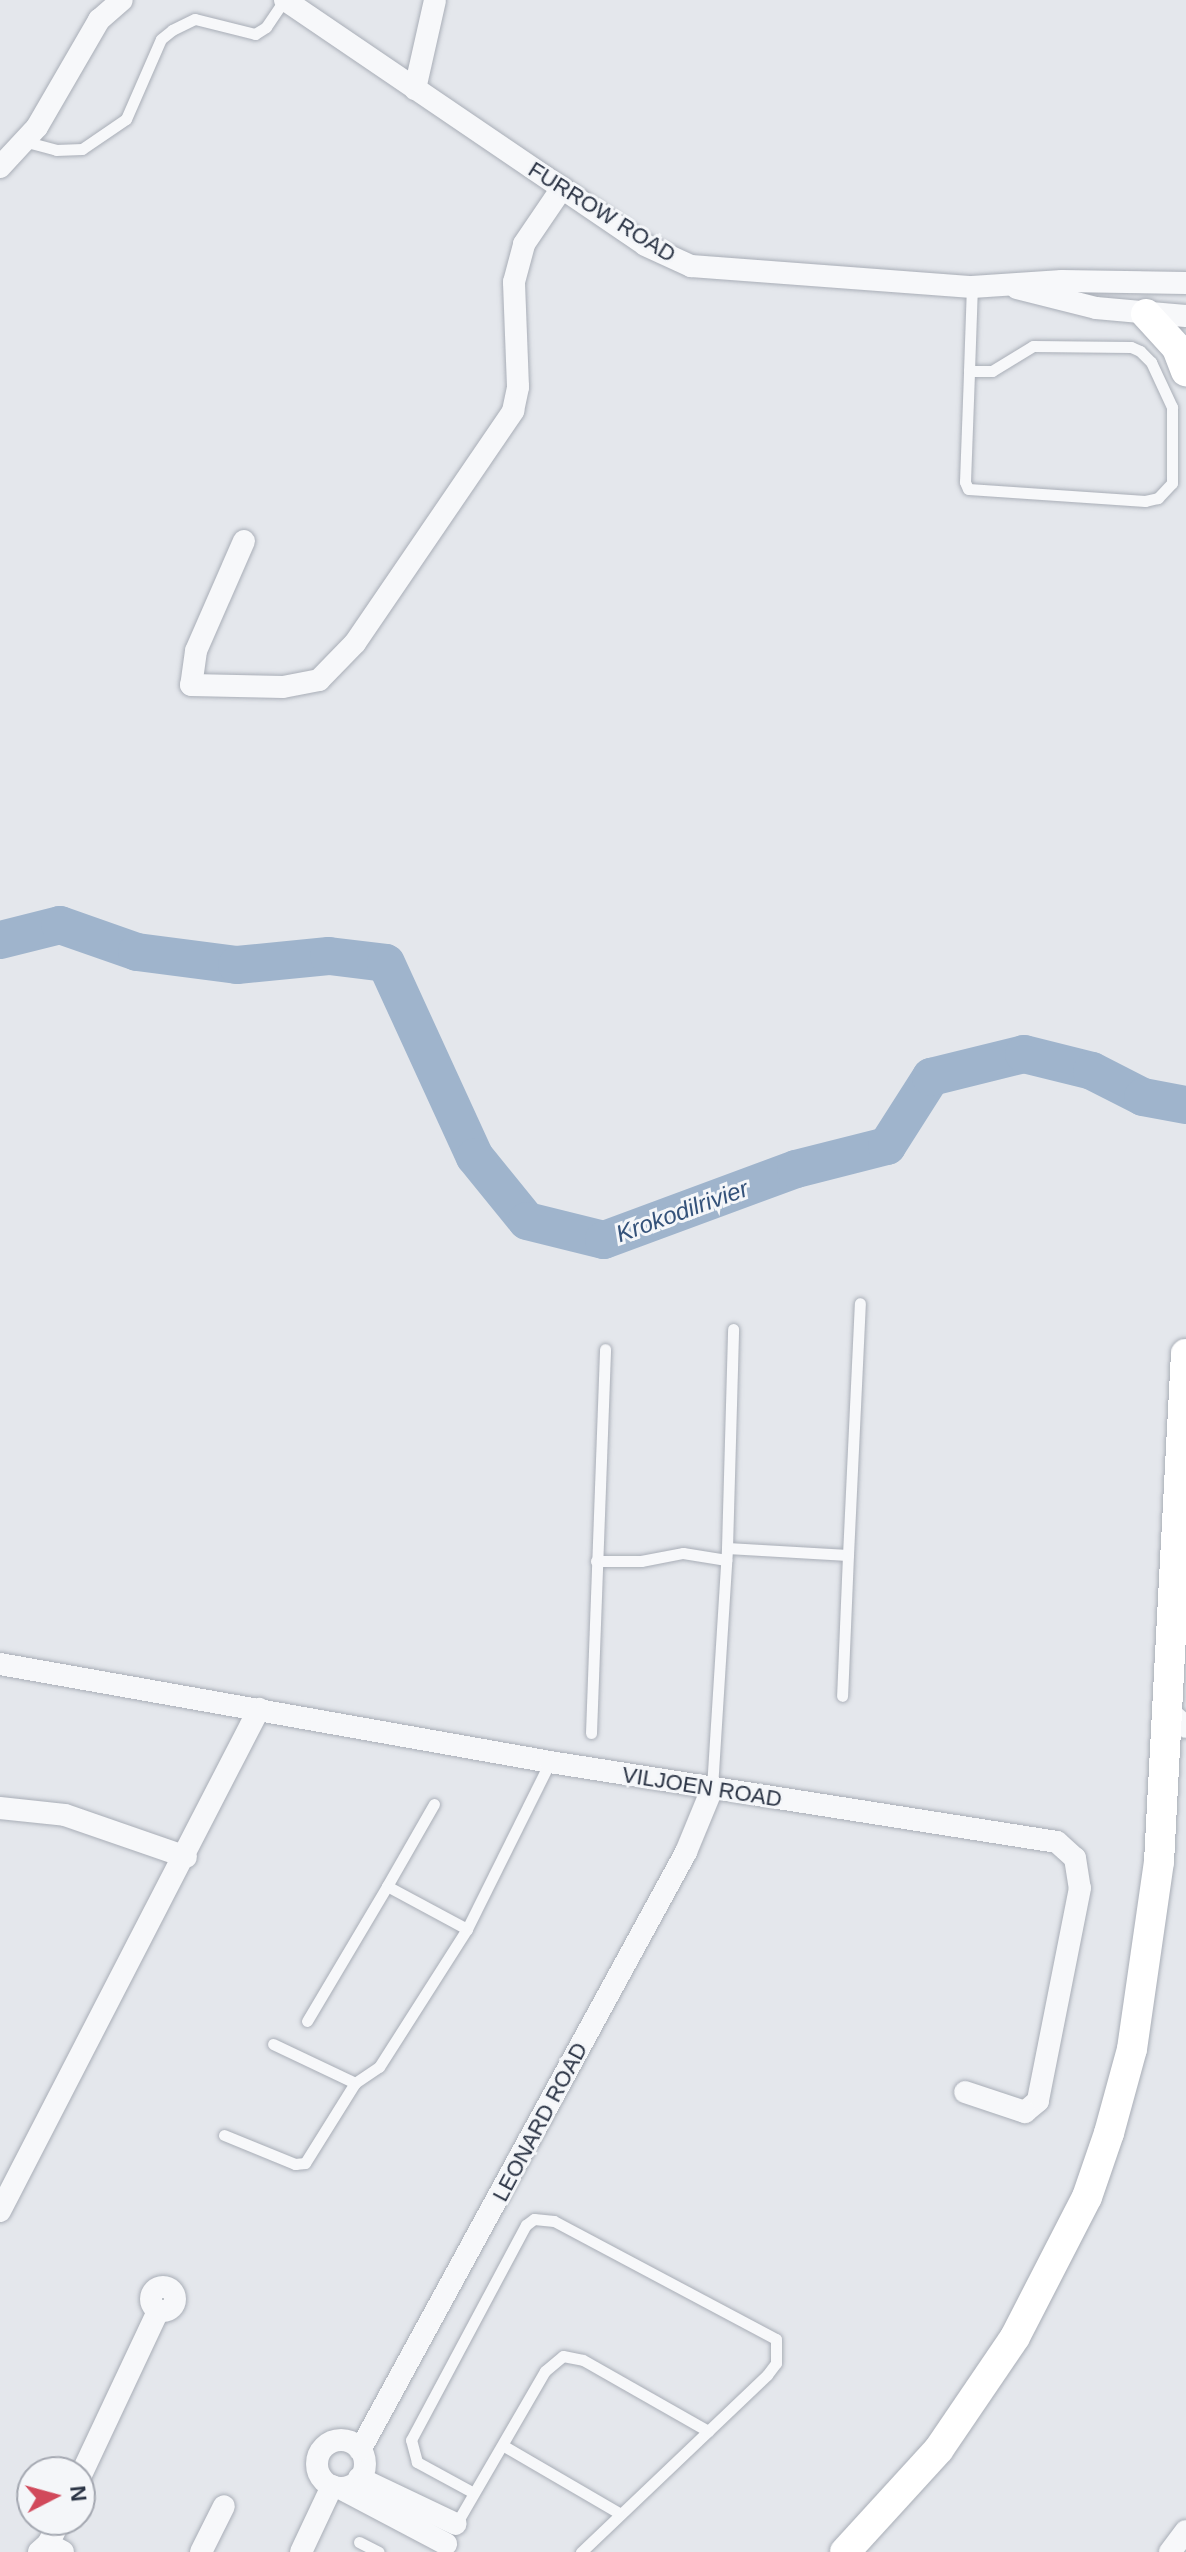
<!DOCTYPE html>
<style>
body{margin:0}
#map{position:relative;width:1186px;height:2552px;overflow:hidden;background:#e4e7ec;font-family:Helvetica,sans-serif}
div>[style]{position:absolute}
.river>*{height:38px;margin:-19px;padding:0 19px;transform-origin:19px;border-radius:19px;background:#9fb4cc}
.roads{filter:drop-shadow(0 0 2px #a9aeb7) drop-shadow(0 0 2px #a9aeb7)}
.service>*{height:11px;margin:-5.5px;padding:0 5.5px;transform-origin:5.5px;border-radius:5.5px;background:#f7f8fa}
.minor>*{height:22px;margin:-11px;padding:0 11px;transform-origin:11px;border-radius:11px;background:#f7f8fa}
.minor>.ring{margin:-11px;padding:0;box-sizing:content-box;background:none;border:22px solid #f7f8fa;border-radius:50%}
.secondary>*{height:30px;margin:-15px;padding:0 15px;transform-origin:15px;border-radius:15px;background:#fff}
span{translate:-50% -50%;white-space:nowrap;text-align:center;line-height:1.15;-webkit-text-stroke:6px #f4f6f9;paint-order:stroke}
.street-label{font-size:22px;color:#2b3445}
.water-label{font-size:24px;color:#34527a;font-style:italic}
.north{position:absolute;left:16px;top:2456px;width:80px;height:80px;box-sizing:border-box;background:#f4f6f9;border:2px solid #a4a8b1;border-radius:50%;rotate:84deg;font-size:22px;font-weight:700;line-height:32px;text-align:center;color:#2b3445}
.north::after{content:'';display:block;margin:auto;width:28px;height:36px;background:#d1495b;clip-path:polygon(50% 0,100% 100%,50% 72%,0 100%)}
</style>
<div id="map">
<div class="river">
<i style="left:0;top:940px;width:62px;rotate:-14deg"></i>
<i style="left:60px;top:925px;width:82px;rotate:19.3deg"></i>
<i style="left:137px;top:952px;width:101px;rotate:7.4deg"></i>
<i style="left:237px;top:965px;width:92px;rotate:-5.6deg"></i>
<i style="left:329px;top:956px;width:57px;rotate:7deg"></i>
<i style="left:386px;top:963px;width:213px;rotate:65.4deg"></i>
<i style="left:475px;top:1157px;width:82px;rotate:50.9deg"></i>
<i style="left:527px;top:1221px;width:79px;rotate:13.9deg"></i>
<i style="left:604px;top:1240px;width:205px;rotate:-20.3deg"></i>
<i style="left:796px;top:1169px;width:94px;rotate:-14.2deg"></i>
<i style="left:887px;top:1146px;width:82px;rotate:-57.5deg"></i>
<i style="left:931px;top:1077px;width:96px;rotate:-13.9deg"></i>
<i style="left:1024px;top:1054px;width:70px;rotate:14deg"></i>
<i style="left:1092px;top:1071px;width:57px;rotate:27deg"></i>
<i style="left:1143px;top:1097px;width:44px;rotate:10.5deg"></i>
</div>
<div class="roads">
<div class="service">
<i style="left:27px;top:142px;width:30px;rotate:15deg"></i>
<i style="left:56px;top:150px;width:26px;rotate:-2deg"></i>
<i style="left:82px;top:149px;width:53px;rotate:-34.3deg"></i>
<i style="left:126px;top:119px;width:87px;rotate:-66.4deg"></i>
<i style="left:161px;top:39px;width:14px;rotate:-39deg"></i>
<i style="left:172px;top:30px;width:25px;rotate:-26deg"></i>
<i style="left:195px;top:19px;width:62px;rotate:14deg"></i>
<i style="left:255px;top:34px;width:13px;rotate:-32deg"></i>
<i style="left:266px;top:27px;width:32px;rotate:-56deg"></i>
<i style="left:969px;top:371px;width:23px"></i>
<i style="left:992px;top:371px;width:48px;rotate:-31.4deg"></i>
<i style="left:1033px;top:346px;width:98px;rotate:0.6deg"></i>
<i style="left:1131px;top:347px;width:10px;rotate:24deg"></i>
<i style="left:1140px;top:351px;width:16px;rotate:45deg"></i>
<i style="left:1151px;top:362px;width:50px;rotate:65deg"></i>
<i style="left:1172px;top:407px;width:76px;rotate:90deg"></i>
<i style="left:1172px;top:483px;width:21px;rotate:133deg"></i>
<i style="left:1158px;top:498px;width:13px;rotate:167deg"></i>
<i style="left:1145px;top:501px;width:177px;rotate:-176.1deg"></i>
<i style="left:968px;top:489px;width:8px;rotate:-113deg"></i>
<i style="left:965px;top:482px;width:111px;rotate:-87.9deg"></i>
<i style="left:969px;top:371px;width:84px;rotate:-88deg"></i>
<i style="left:727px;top:1548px;width:121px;rotate:3.3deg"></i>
<i style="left:848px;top:1555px;width:141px;rotate:92.4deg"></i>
<i style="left:848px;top:1555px;width:252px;rotate:-87.3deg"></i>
<i style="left:596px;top:1561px;width:45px"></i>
<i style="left:641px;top:1561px;width:43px;rotate:-10.8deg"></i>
<i style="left:683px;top:1553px;width:44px;rotate:9.2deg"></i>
<i style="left:591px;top:1733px;width:384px;rotate:-87.9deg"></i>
<i style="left:712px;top:1788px;width:240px;rotate:-86.4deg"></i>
<i style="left:727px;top:1548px;width:219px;rotate:-88.4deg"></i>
<i style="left:434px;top:1804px;width:95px;rotate:119.8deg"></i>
<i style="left:387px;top:1886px;width:91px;rotate:28.3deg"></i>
<i style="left:307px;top:2021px;width:157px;rotate:-59.3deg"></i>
<i style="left:273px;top:2044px;width:91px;rotate:25.4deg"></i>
<i style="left:355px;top:2083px;width:29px;rotate:-34deg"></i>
<i style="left:379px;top:2067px;width:164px;rotate:-57.5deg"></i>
<i style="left:467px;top:1929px;width:186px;rotate:-63.6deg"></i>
<i style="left:224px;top:2135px;width:77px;rotate:22.2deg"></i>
<i style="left:295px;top:2164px;width:10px;rotate:-6deg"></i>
<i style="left:305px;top:2163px;width:94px;rotate:-58deg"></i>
<i style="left:504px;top:2446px;width:135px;rotate:30.2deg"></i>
<i style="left:472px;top:2492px;width:63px;rotate:-151.4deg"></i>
<i style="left:417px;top:2462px;width:23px;rotate:-105deg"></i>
<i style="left:411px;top:2440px;width:244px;rotate:-61.9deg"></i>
<i style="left:526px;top:2225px;width:10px;rotate:-37deg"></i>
<i style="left:534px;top:2219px;width:20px;rotate:6deg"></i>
<i style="left:554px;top:2221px;width:251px;rotate:28deg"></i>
<i style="left:776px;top:2339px;width:24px;rotate:90deg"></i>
<i style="left:776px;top:2363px;width:15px;rotate:127deg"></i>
<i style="left:767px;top:2375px;width:257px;rotate:136.4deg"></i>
<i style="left:455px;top:2526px;width:179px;rotate:-59.9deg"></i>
<i style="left:545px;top:2371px;width:23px;rotate:-40deg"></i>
<i style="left:563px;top:2356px;width:20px;rotate:11deg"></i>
<i style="left:583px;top:2360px;width:144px;rotate:29.6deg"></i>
<i style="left:359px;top:2542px;width:22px;rotate:27deg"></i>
</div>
<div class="minor">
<i style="left:285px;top:0;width:435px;rotate:34.2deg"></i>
<i style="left:645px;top:245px;width:51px;rotate:24.5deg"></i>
<i style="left:691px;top:266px;width:282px;rotate:4.3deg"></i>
<i style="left:972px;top:287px;width:90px;rotate:-3.8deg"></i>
<i style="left:1062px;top:281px;width:124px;rotate:0.9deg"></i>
<i style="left:415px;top:89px;width:91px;rotate:-77.3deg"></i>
<i style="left:0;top:167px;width:54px;rotate:-47.2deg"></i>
<i style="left:37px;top:127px;width:124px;rotate:-59.9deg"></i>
<i style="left:99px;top:20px;width:30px;rotate:-41deg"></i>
<i style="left:1017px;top:288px;width:81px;rotate:14.2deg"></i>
<i style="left:1096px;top:308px;width:90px;rotate:5.1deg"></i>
<i style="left:244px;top:541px;width:120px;rotate:113.6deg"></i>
<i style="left:196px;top:651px;width:34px;rotate:98deg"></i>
<i style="left:191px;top:685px;width:92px;rotate:1.2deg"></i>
<i style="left:283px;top:687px;width:37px;rotate:-11deg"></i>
<i style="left:319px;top:680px;width:52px;rotate:-45.8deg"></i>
<i style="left:355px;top:643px;width:281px;rotate:-55.7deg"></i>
<i style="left:513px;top:411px;width:25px;rotate:-78deg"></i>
<i style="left:518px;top:387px;width:105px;rotate:-92.2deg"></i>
<i style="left:514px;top:282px;width:39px;rotate:-75deg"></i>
<i style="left:524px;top:244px;width:68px;rotate:-55.8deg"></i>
<i style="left:0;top:1664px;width:559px;rotate:10.1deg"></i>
<i style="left:550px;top:1762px;width:513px;rotate:8.97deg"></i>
<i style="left:1057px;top:1842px;width:24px;rotate:42deg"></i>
<i style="left:1075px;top:1858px;width:30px;rotate:81deg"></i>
<i style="left:1080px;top:1888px;width:217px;rotate:101.2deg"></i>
<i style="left:1038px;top:2101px;width:17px;rotate:140deg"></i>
<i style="left:1025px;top:2112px;width:63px;rotate:-161.6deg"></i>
<i style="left:1170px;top:1713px;width:21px;rotate:41deg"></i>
<i style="left:0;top:1808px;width:65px;rotate:6.1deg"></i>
<i style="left:65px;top:1815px;width:128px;rotate:19.1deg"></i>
<i style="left:0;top:2211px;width:565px;rotate:-62.71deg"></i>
<i class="ring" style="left:151px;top:2287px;width:2px;height:2px"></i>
<i class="ring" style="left:317px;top:2440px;width:26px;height:26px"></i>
<i style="left:360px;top:2450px;width:681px;rotate:-61.4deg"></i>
<i style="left:686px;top:1852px;width:68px;rotate:-67.6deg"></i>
<i style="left:80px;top:2477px;width:183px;rotate:-64.8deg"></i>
<i style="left:359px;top:2478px;width:107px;rotate:25.4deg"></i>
<i style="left:340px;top:2488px;width:120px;rotate:27.8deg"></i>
<i style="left:48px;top:2544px;width:27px;rotate:-63deg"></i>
<i style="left:39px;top:2552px;width:12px;rotate:-42deg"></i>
<i style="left:48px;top:2544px;width:17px;rotate:28deg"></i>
<i style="left:201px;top:2552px;width:51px;rotate:-63.4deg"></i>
<i style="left:301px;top:2552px;width:73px;rotate:-64.8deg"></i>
<i style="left:1170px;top:2552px;width:26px;rotate:-53deg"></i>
</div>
<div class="secondary">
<i style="left:1146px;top:314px;width:46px;rotate:47.6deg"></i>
<i style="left:1177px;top:348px;width:25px;rotate:69deg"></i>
<i style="left:845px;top:2552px;width:139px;rotate:-47.6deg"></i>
<i style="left:939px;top:2449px;width:135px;rotate:-55.8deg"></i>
<i style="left:1015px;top:2337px;width:157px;rotate:-62.8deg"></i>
<i style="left:1087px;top:2197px;width:68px;rotate:-71deg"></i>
<i style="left:1109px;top:2133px;width:87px;rotate:-74.7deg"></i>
<i style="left:1132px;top:2049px;width:189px;rotate:-81.8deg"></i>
<i style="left:1159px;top:1862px;width:509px;rotate:-86.96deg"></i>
</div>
</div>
<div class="street-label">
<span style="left:602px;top:212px;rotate:32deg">FURROW ROAD</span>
<span style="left:702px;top:1787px;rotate:9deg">VILJOEN ROAD</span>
<span style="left:540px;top:2122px;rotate:-62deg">LEONARD ROAD</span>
</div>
<div class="water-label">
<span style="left:682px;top:1211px;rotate:-20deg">Krokodilrivier</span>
</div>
<div class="north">N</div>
</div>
